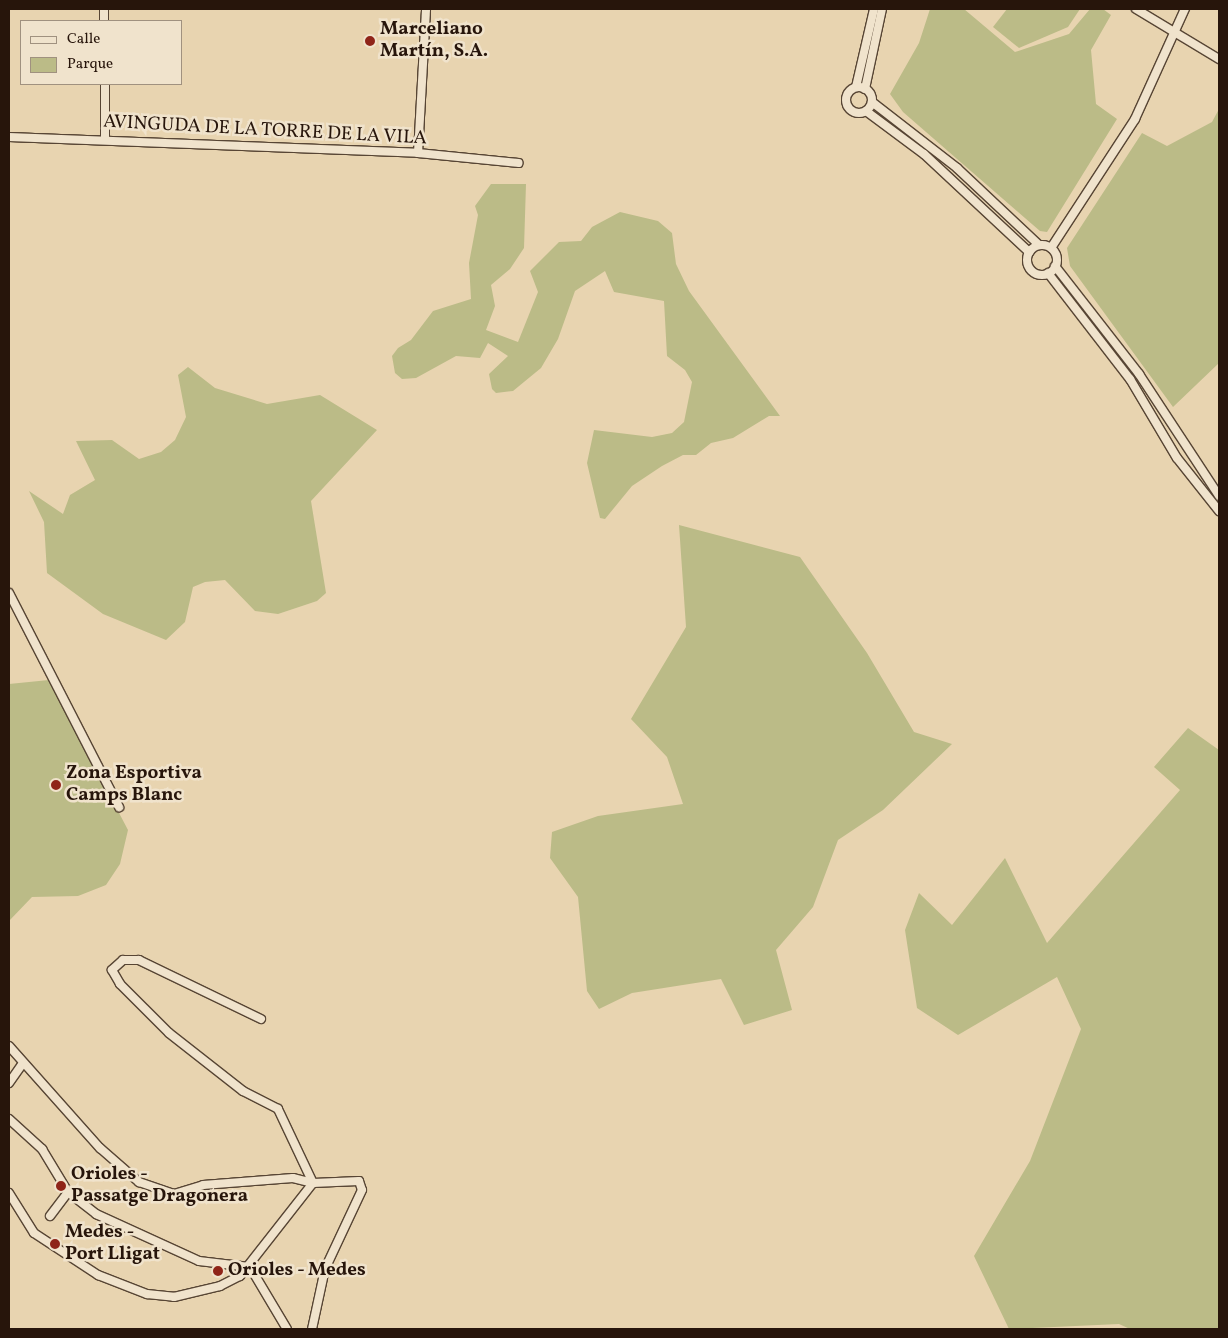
<!DOCTYPE html>
<meta charset="utf-8">
<style>
body{margin:0}
#map{position:relative;width:1228px;height:1338px;overflow:hidden;background:#e8d4b0;font-family:Vollkorn,serif}
div>[style]{position:absolute}
.green>*{inset:0;background:#bbbb87}
.roads{filter:drop-shadow(1px 0 #574534) drop-shadow(-1px 0 #574534) drop-shadow(0 1px #574534) drop-shadow(0 -1px #574534)}
.minor>*{height:8px;margin:-4px;padding:0 4px;transform-origin:4px;border-radius:4px;background:#f0e3cc}
.minor>.ring{margin:-4px;padding:0;box-sizing:content-box;background:none;border:8px solid #f0e3cc;border-radius:50%}
.dots>*{width:14px;height:14px;translate:-50% -50%;box-sizing:border-box;border:2px solid #f0e3cc;border-radius:50%}
span{translate:-50% -50%;white-space:nowrap;text-align:center;line-height:1.15;-webkit-text-stroke:5px #f0e3cc;paint-order:stroke}
.poi-label{font-size:19px;color:#27150b;font-weight:700}
.left{translate:0 -50%;text-align:left}
.street-label{font-size:19px;color:#27150b}
.frame{position:absolute;inset:0;border:10px solid #27150b;pointer-events:none}
.legend{position:absolute;left:20px;top:20px;width:162px;height:65px;box-sizing:border-box;background:#f0e3cc;border:1px solid #a0917f;margin:0;padding:6px 9px;list-style:none;font-size:15px;color:#27150b}
.legend li{display:flex;align-items:center;gap:10px;height:25px}
.legend b{width:25px;border:1px solid #a0917f}
</style>
<div id="map">
<div class="green">
<div style="clip-path:polygon(930px 9px,964px 9px,1015px 52px,1069px 34px,1090px 9px,1103px 9px,1111px 15px,1091px 50px,1096px 104px,1117px 119px,1047px 232px,1040px 231px,903px 112px,890px 94px,919px 43px)"></div>
<div style="clip-path:polygon(1007px 9px,1080px 9px,1068px 27px,1019px 48px,993px 27px)"></div>
<div style="clip-path:polygon(1219px 109px,1219px 363px,1173px 407px,1070px 266px,1067px 248px,1142px 133px,1167px 146px,1212px 122px)"></div>
<div style="clip-path:polygon(491px 184px,526px 184px,524px 248px,510px 269px,491px 285px,495px 306px,486px 330px,518px 342px,538px 292px,530px 271px,559px 242px,581px 241px,592px 227px,620px 212px,658px 221px,672px 233px,676px 264px,689px 291px,780px 416px,769px 416px,733px 438px,711px 443px,696px 455px,683px 455px,662px 466px,632px 486px,605px 519px,600px 518px,587px 463px,594px 430px,652px 437px,672px 433px,684px 422px,692px 382px,685px 370px,667px 356px,664px 301px,614px 292px,605px 271px,575px 291px,558px 339px,541px 368px,513px 391px,496px 393px,492px 389px,489px 374px,508px 356px,488px 343px,480px 358px,456px 356px,416px 378px,402px 379px,395px 373px,392px 356px,398px 348px,411px 340px,433px 311px,471px 299px,469px 263px,478px 215px,475px 206px)"></div>
<div style="clip-path:polygon(188px 367px,215px 388px,267px 404px,320px 395px,377px 430px,311px 501px,326px 593px,317px 601px,278px 614px,255px 611px,225px 580px,205px 582px,193px 587px,185px 622px,166px 640px,103px 614px,47px 573px,44px 522px,29px 491px,63px 514px,70px 495px,95px 480px,76px 441px,112px 440px,139px 459px,161px 452px,175px 440px,186px 417px,178px 375px)"></div>
<div style="clip-path:polygon(679px 525px,800px 557px,867px 653px,914px 732px,952px 744px,883px 810px,838px 840px,813px 907px,776px 950px,792px 1010px,744px 1025px,721px 979px,632px 993px,599px 1009px,587px 991px,578px 897px,550px 858px,552px 832px,598px 816px,683px 804px,667px 757px,631px 719px,686px 627px)"></div>
<div style="clip-path:polygon(49px 680px,128px 830px,120px 864px,106px 885px,78px 896px,32px 897px,9px 921px,9px 684px)"></div>
<div style="clip-path:polygon(1188px 728px,1219px 750px,1219px 1329px,1130px 1329px,1119px 1324px,1009px 1329px,974px 1256px,1030px 1161px,1081px 1029px,1057px 977px,958px 1035px,917px 1008px,905px 930px,919px 893px,952px 925px,1005px 858px,1047px 943px,1180px 790px,1154px 767px)"></div>
</div>
<div class="roads">
<div class="minor">
<div style="left:104px;top:9px;width:12px;rotate:90deg"></div>
<div style="left:1136px;top:9px;width:97px;rotate:31.1deg"></div>
<div style="left:105px;top:84px;width:56px;rotate:90deg"></div>
<div style="left:856px;top:87px;width:80px;rotate:-77deg"></div>
<div class="ring" style="left:846px;top:87px;width:18px;height:18px"></div>
<div style="left:865px;top:89px;width:82px;rotate:-78deg"></div>
<div style="left:872px;top:102px;width:108px;rotate:37.8deg"></div>
<div style="left:957px;top:168px;width:112px;rotate:43.2deg"></div>
<div style="left:866px;top:111px;width:72px;rotate:36.6deg"></div>
<div style="left:924px;top:154px;width:144px;rotate:43deg"></div>
<div style="left:9px;top:137px;width:409px;rotate:2.2deg"></div>
<div style="left:418px;top:153px;width:101px;rotate:5.7deg"></div>
<div style="left:418px;top:153px;width:144px;rotate:-86.8deg"></div>
<div class="ring" style="left:1027px;top:245px;width:22px;height:22px"></div>
<div style="left:1051px;top:248px;width:154px;rotate:-56.9deg"></div>
<div style="left:1135px;top:119px;width:121px;rotate:-65.6deg"></div>
<div style="left:1055px;top:266px;width:137px;rotate:52.1deg"></div>
<div style="left:1139px;top:374px;width:146px;rotate:56.7deg"></div>
<div style="left:1048px;top:273px;width:134px;rotate:52.3deg"></div>
<div style="left:1130px;top:379px;width:92px;rotate:59.3deg"></div>
<div style="left:1177px;top:458px;width:68px;rotate:51.6deg"></div>
<div style="left:9px;top:593px;width:241px;rotate:62.8deg"></div>
<div style="left:261px;top:1019px;width:136px;rotate:-154.2deg"></div>
<div style="left:139px;top:960px;width:16px;rotate:180deg"></div>
<div style="left:123px;top:960px;width:15px;rotate:138deg"></div>
<div style="left:112px;top:970px;width:16px;rotate:60deg"></div>
<div style="left:120px;top:984px;width:69px;rotate:45deg"></div>
<div style="left:169px;top:1033px;width:94px;rotate:38.1deg"></div>
<div style="left:243px;top:1091px;width:39px;rotate:27deg"></div>
<div style="left:278px;top:1109px;width:82px;rotate:64.7deg"></div>
<div style="left:9px;top:1046px;width:137px;rotate:48.3deg"></div>
<div style="left:100px;top:1148px;width:52px;rotate:41.1deg"></div>
<div style="left:139px;top:1182px;width:37px;rotate:19deg"></div>
<div style="left:174px;top:1194px;width:30px;rotate:-17deg"></div>
<div style="left:203px;top:1185px;width:90px;rotate:-4.4deg"></div>
<div style="left:293px;top:1178px;width:21px;rotate:14deg"></div>
<div style="left:313px;top:1183px;width:46px;rotate:-2.5deg"></div>
<div style="left:359px;top:1181px;width:9px;rotate:72deg"></div>
<div style="left:362px;top:1190px;width:87px;rotate:115.1deg"></div>
<div style="left:325px;top:1269px;width:61px;rotate:102.2deg"></div>
<div style="left:9px;top:1083px;width:24px;rotate:-55deg"></div>
<div style="left:9px;top:1119px;width:45px;rotate:42.3deg"></div>
<div style="left:42px;top:1149px;width:50px;rotate:58.8deg"></div>
<div style="left:68px;top:1192px;width:36px;rotate:38deg"></div>
<div style="left:96px;top:1214px;width:113px;rotate:24.5deg"></div>
<div style="left:199px;top:1261px;width:51px;rotate:6.7deg"></div>
<div style="left:9px;top:1193px;width:47px;rotate:58deg"></div>
<div style="left:34px;top:1233px;width:77px;rotate:33.3deg"></div>
<div style="left:98px;top:1275px;width:53px;rotate:21.2deg"></div>
<div style="left:147px;top:1294px;width:27px;rotate:6deg"></div>
<div style="left:174px;top:1297px;width:47px;rotate:-13.4deg"></div>
<div style="left:220px;top:1286px;width:22px;rotate:-27deg"></div>
<div style="left:240px;top:1276px;width:118px;rotate:-51.9deg"></div>
<div style="left:50px;top:1216px;width:30px;rotate:-53deg"></div>
<div style="left:250px;top:1267px;width:72px;rotate:59.2deg"></div>
</div>
</div>
<div class="dots">
<div style="left:370px;top:41px;background:#8f2418"></div>
<div style="left:56px;top:785px;background:#8f2418"></div>
<div style="left:61px;top:1186px;background:#8f2418"></div>
<div style="left:55px;top:1244px;background:#8f2418"></div>
<div style="left:218px;top:1271px;background:#8f2418"></div>
</div>
<div class="poi-label">
<span class="left" style="left:380px;top:41px">Marceliano<br>Martín, S.A.</span>
<span class="left" style="left:66px;top:785px">Zona Esportiva<br>Camps Blanc</span>
<span class="left" style="left:71px;top:1186px">Orioles -<br>Passatge Dragonera</span>
<span class="left" style="left:65px;top:1244px">Medes -<br>Port Lligat</span>
<span class="left" style="left:228px;top:1271px">Orioles - Medes</span>
</div>
<div class="street-label">
<span style="left:265px;top:131px;rotate:3deg">AVINGUDA DE LA TORRE DE LA VILA</span>
</div>
<div class="frame"></div>
<ul class="legend">
<li><b style="height:6px;background:#f0e3cc"></b>Calle</li>
<li><b style="height:14px;background:#bbbb87"></b>Parque</li>
</ul>
</div>
